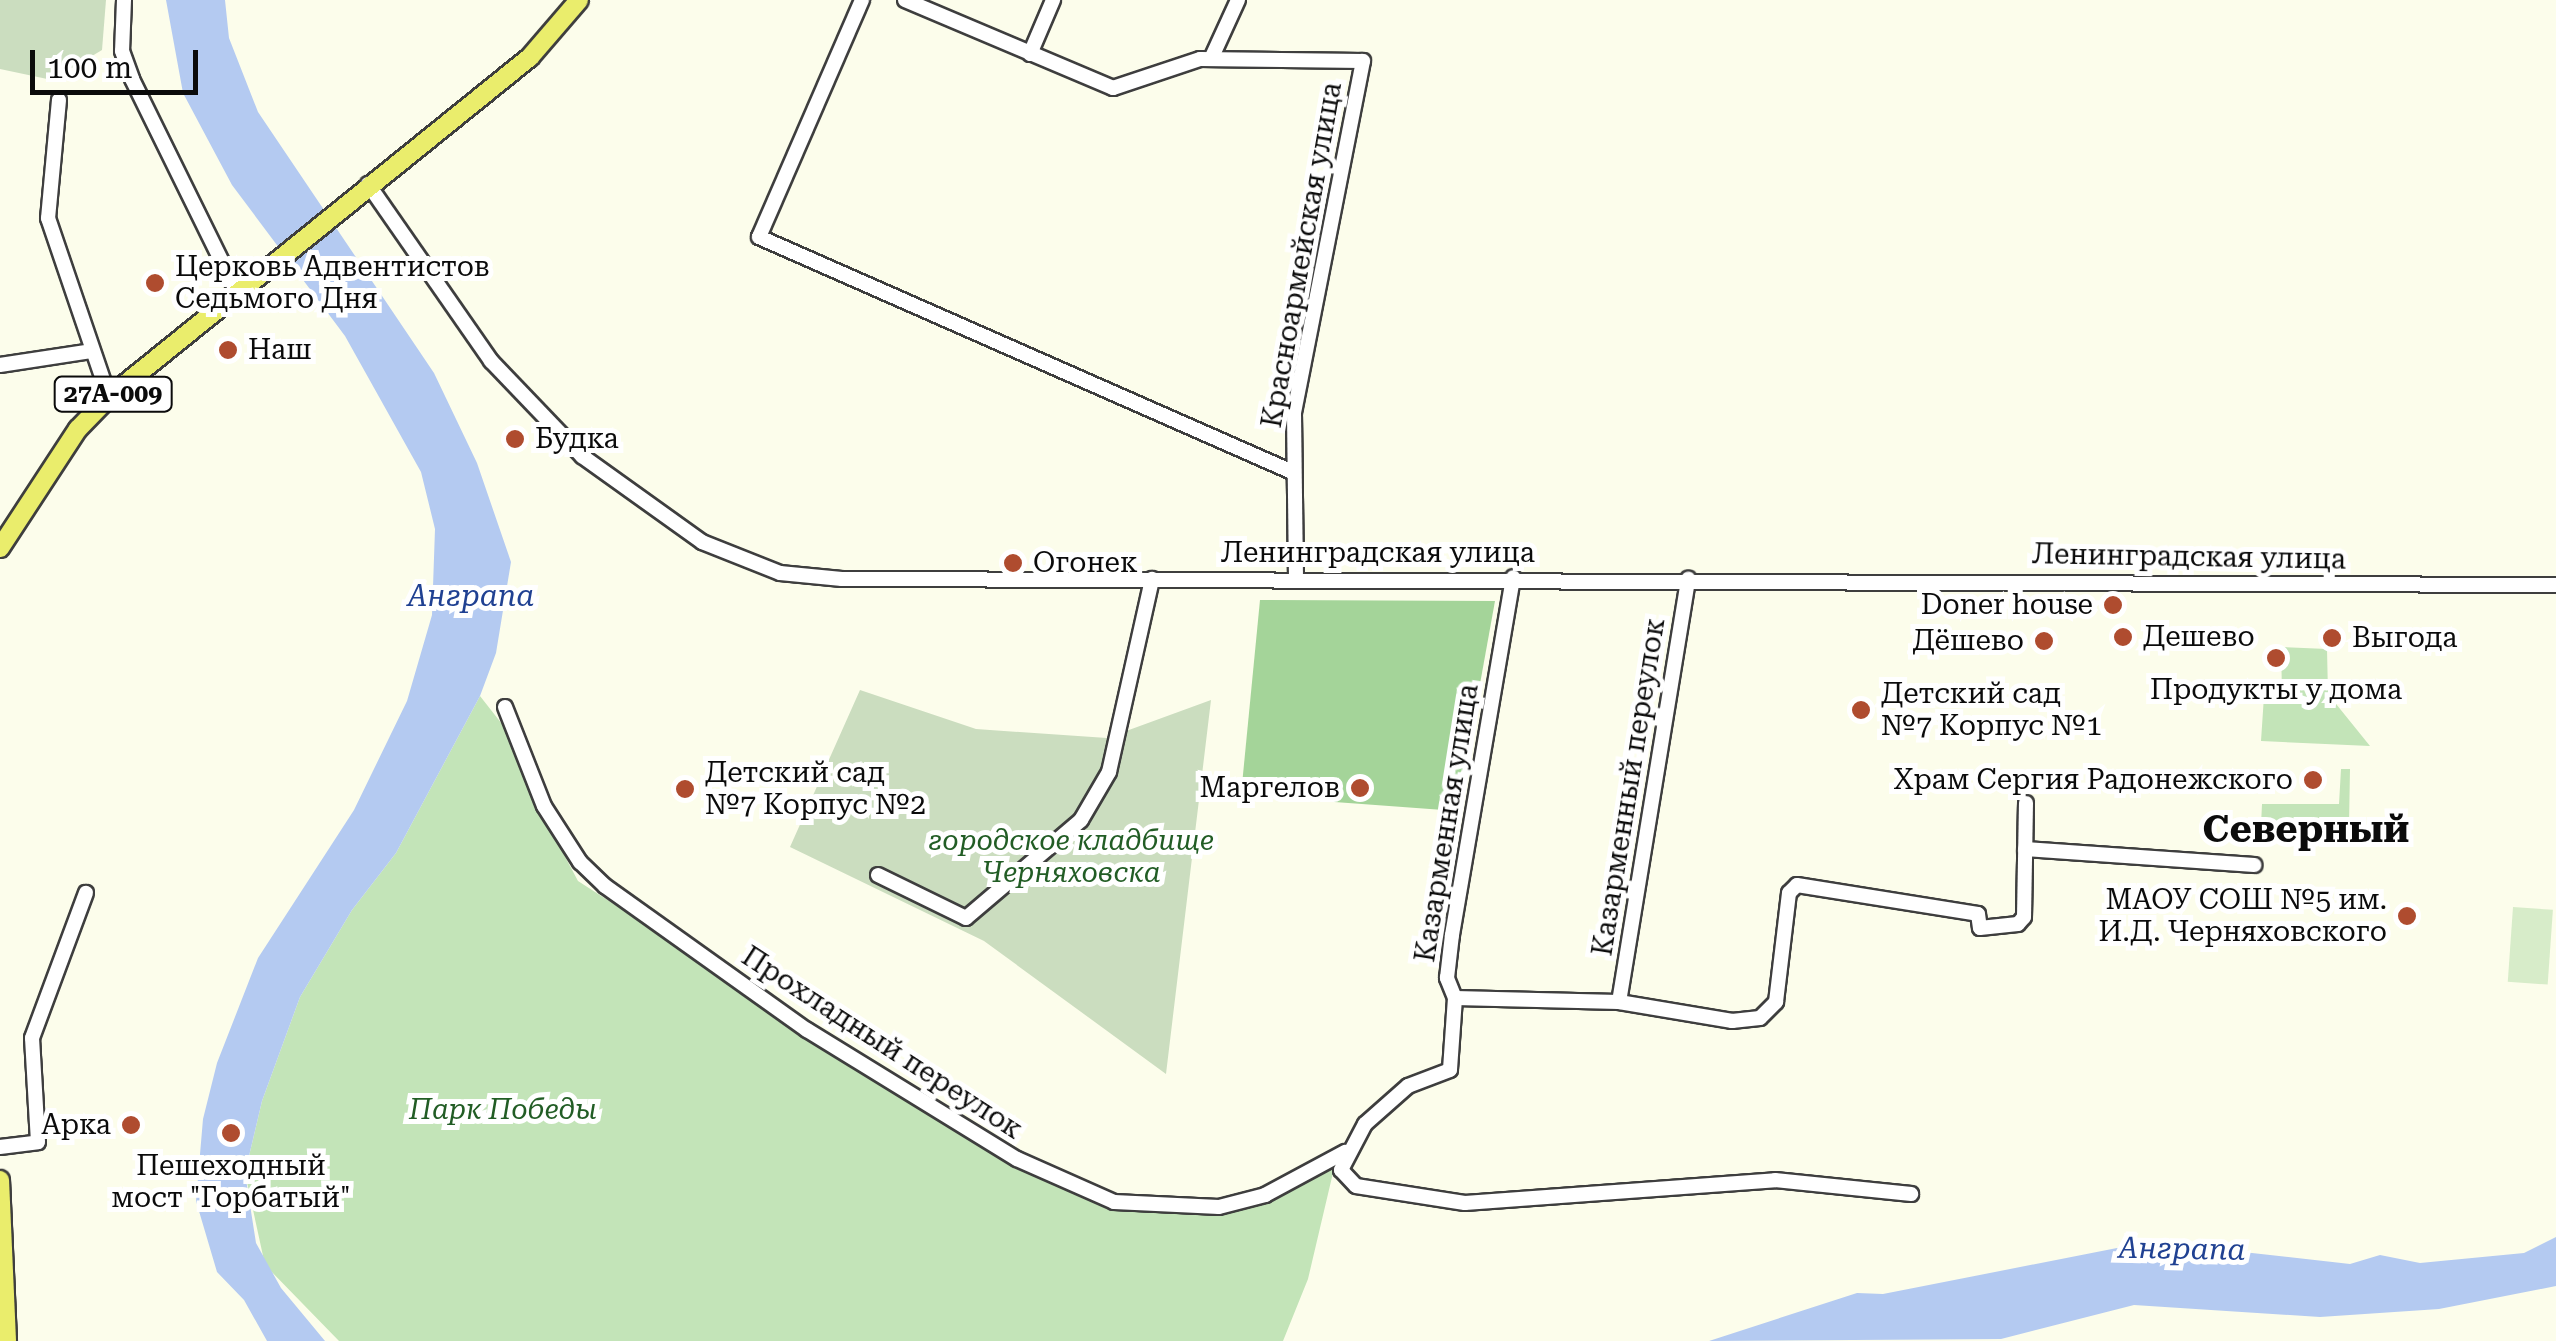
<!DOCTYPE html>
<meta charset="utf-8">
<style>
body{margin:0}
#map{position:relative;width:2556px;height:1341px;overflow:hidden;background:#fcfdeb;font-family:"Roboto Serif",serif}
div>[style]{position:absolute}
.green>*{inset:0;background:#c3e4b8}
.forest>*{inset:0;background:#a4d499}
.cemetery>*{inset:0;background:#cbddbf}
.pitch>*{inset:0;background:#d7ecc9;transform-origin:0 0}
.water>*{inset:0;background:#b4caf1}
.roads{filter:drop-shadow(2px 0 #3e3e3e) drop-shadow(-2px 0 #3e3e3e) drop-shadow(0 2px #3e3e3e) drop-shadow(0 -2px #3e3e3e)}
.minor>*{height:14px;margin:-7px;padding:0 7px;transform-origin:7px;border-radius:7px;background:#fff}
.major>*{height:18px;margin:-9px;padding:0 9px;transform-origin:9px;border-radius:9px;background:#eaed6c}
.dots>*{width:28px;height:28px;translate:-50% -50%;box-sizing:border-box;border:5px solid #fff;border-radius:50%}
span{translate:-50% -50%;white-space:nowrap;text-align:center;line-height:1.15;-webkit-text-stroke:10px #fff;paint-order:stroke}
.shield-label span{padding:2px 8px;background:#fff;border:2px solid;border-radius:8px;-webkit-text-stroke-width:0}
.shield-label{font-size:25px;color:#0b0b0b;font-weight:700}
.street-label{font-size:28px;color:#0b0b0b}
.poi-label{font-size:28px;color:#0b0b0b}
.left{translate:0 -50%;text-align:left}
.right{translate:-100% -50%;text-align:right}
.park-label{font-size:28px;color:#225d25;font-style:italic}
.water-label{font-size:30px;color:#204192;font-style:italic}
.district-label{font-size:38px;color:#0b0b0b;font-weight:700}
.scale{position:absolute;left:30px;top:50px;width:168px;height:45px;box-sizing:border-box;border:5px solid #0b0b0b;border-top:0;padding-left:12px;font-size:30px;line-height:35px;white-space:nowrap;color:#0b0b0b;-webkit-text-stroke:8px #fff;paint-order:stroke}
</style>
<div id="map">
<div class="green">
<div style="clip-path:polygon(2281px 647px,2327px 649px,2328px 694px,2370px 746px,2261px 741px,2264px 696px,2282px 693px)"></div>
<div style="clip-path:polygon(480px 696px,509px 733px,530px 791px,578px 881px,1026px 1170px,1117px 1211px,1210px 1214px,1270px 1196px,1336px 1160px,1308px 1279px,1283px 1341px,339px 1341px,265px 1265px,245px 1173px,262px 1101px,300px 997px,352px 910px,396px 853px)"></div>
<div style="clip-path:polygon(2341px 769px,2350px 769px,2349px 825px,2261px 825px,2262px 804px,2339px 804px)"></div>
</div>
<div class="forest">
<div style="clip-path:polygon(1260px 600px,1495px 601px,1457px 811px,1241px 795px)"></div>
</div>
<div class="cemetery">
<div style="clip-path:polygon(0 0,106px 0,102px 50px,52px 80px,0 69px)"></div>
<div style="clip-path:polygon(860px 690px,976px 729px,1107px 738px,1211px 700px,1166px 1074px,984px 941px,790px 847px)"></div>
</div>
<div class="pitch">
<div style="left:2513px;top:907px;width:40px;height:75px;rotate:4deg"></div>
</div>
<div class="water">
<div style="clip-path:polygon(166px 0,225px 0,229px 38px,258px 112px,434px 373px,477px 463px,511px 562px,496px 653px,480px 696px,396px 853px,352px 910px,300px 997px,262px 1101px,245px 1173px,256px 1243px,281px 1288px,325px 1341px,267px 1341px,244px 1300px,217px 1272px,196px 1201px,203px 1119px,217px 1063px,258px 958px,354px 810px,407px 701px,432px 615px,435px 529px,421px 472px,345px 336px,232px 185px,183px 93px)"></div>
<div style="clip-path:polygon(2556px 1237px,2556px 1286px,2439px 1309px,2320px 1317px,2134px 1305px,2001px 1339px,1709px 1341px,1857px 1293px,1883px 1294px,2117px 1248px,2189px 1246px,2350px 1264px,2380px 1255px,2420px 1263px,2524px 1253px)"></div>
</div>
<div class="roads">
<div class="minor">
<div style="left:124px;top:0;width:51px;rotate:92.2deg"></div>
<div style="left:122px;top:51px;width:30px;rotate:70deg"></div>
<div style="left:132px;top:79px;width:237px;rotate:63.8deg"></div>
<div style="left:862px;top:0;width:258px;rotate:113.5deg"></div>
<div style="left:759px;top:237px;width:580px;rotate:23.78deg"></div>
<div style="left:905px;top:0;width:226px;rotate:22.9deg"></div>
<div style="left:1113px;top:88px;width:92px;rotate:-18.4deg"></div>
<div style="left:1200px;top:59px;width:163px;rotate:0.7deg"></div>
<div style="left:1363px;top:61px;width:360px;rotate:101.1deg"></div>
<div style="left:1294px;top:414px;width:165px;rotate:89.3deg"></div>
<div style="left:1030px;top:54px;width:59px;rotate:-66.9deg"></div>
<div style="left:1211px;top:59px;width:65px;rotate:-65.4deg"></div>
<div style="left:59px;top:100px;width:119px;rotate:95.3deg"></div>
<div style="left:48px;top:218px;width:189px;rotate:71.2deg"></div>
<div style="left:368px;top:184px;width:216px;rotate:55.2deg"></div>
<div style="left:491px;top:361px;width:132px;rotate:46.2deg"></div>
<div style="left:582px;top:456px;width:148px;rotate:35.6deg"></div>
<div style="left:702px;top:542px;width:84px;rotate:21.7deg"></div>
<div style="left:780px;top:573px;width:62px;rotate:5.5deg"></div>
<div style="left:842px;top:579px;width:1714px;rotate:0.2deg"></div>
<div style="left:0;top:365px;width:92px;rotate:-8.7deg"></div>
<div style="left:505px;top:707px;width:106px;rotate:68.5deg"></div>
<div style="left:544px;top:806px;width:67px;rotate:57.3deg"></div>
<div style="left:580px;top:862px;width:35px;rotate:44deg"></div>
<div style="left:605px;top:886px;width:248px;rotate:35.5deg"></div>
<div style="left:807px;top:1030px;width:246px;rotate:31.6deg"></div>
<div style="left:1017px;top:1159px;width:106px;rotate:23.9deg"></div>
<div style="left:1114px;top:1202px;width:105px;rotate:2.7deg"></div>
<div style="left:1219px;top:1207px;width:48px;rotate:-14.6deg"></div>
<div style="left:1265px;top:1195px;width:91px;rotate:-28.3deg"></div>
<div style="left:2025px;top:849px;width:230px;rotate:4deg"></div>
<div style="left:878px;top:875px;width:98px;rotate:26deg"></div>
<div style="left:966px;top:918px;width:151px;rotate:-40.4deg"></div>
<div style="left:1081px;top:820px;width:56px;rotate:-59.7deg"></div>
<div style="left:1109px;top:772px;width:198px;rotate:-77.4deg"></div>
<div style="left:1455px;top:998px;width:164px;rotate:1.4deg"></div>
<div style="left:1619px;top:1002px;width:115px;rotate:9.5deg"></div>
<div style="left:1732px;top:1021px;width:28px;rotate:-6deg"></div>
<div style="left:1760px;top:1018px;width:23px;rotate:-45deg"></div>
<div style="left:1776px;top:1002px;width:110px;rotate:-83.2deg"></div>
<div style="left:1789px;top:893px;width:11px;rotate:-45deg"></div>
<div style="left:1797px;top:885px;width:183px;rotate:9.1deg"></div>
<div style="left:1978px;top:914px;width:14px;rotate:82deg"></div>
<div style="left:1980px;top:928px;width:38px;rotate:-6deg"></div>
<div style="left:2018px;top:924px;width:9px;rotate:-49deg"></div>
<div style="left:2024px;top:917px;width:114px;rotate:-89deg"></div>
<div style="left:1455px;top:998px;width:72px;rotate:94deg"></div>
<div style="left:1450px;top:1070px;width:45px;rotate:159.1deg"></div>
<div style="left:1408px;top:1086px;width:57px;rotate:138.5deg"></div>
<div style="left:1365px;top:1124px;width:52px;rotate:117.6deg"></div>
<div style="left:1341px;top:1170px;width:22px;rotate:47deg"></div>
<div style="left:1356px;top:1186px;width:110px;rotate:8.9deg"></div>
<div style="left:1465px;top:1203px;width:311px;rotate:-4.2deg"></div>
<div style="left:1775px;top:1180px;width:137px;rotate:5.9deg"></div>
<div style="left:1455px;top:998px;width:22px;rotate:-112deg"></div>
<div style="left:1447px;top:978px;width:43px;rotate:-83.4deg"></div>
<div style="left:1452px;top:935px;width:363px;rotate:-80.3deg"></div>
<div style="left:1619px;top:1002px;width:429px;rotate:-80.7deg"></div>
<div style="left:0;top:1147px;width:38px;rotate:-7deg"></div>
<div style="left:38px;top:1142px;width:104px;rotate:-93.3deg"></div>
<div style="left:32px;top:1038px;width:155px;rotate:-69.6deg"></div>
</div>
<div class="major">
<div style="left:0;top:548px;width:142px;rotate:-56.8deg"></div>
<div style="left:78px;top:429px;width:45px;rotate:-45.9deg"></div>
<div style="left:109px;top:397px;width:541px;rotate:-38.92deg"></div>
<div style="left:530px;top:57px;width:75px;rotate:-49.3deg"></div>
<div style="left:0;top:1180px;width:161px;rotate:87.5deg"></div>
</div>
</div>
<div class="dots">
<div style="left:155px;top:283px;background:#af4c2f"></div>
<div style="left:228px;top:350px;background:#af4c2f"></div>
<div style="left:515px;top:439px;background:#af4c2f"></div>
<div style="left:1013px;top:563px;background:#af4c2f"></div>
<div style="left:2113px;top:605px;background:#af4c2f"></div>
<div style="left:2123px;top:637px;background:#af4c2f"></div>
<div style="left:2332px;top:638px;background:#af4c2f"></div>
<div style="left:2044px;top:641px;background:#af4c2f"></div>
<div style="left:2276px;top:658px;background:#af4c2f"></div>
<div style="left:1861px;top:710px;background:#af4c2f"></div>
<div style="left:2313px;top:780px;background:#af4c2f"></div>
<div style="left:1360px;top:788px;background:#af4c2f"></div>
<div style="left:685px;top:789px;background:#af4c2f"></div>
<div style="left:2407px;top:916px;background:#af4c2f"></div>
<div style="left:131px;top:1125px;background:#af4c2f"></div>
<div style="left:231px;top:1133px;background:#af4c2f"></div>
</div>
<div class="shield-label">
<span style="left:113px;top:394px">27А-009</span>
</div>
<div class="street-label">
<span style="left:1302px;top:255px;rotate:-80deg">Красноармейская улица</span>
<span style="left:1378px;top:553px">Ленинградская улица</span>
<span style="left:2189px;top:557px;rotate:1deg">Ленинградская улица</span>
<span style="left:1629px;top:787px;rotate:-81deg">Казарменный переулок</span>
<span style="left:1447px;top:823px;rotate:-81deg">Казарменная улица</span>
<span style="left:882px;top:1043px;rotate:33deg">Прохладный переулок</span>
</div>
<div class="poi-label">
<span class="left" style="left:175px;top:283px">Церковь Адвентистов<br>Седьмого Дня</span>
<span class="left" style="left:248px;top:350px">Наш</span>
<span class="left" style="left:535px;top:439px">Будка</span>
<span class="left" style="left:1033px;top:563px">Огонек</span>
<span class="right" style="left:2093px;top:605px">Doner house</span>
<span class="left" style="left:2143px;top:637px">Дешево</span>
<span class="left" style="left:2352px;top:638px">Выгода</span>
<span class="right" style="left:2024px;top:641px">Дёшево</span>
<span style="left:2276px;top:690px">Продукты у дома</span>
<span class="left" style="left:1881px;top:710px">Детский сад<br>№7 Корпус №1</span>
<span class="left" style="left:705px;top:789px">Детский сад<br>№7 Корпус №2</span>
<span class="right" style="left:2293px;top:780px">Храм Сергия Радонежского</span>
<span class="right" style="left:1340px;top:788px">Маргелов</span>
<span class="right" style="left:2387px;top:916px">МАОУ СОШ №5 им.<br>И.Д. Черняховского</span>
<span class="right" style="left:111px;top:1125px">Арка</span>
<span style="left:231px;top:1182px">Пешеходный<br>мост "Горбатый"</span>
</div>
<div class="park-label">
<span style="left:1071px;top:857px">городское кладбище<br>Черняховска</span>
<span style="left:503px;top:1110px">Парк Победы</span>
</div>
<div class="water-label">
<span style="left:471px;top:596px">Анграпа</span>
<span style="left:2182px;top:1249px;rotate:1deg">Анграпа</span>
</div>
<div class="district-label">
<span style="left:2306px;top:830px">Северный</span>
</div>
<div class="scale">100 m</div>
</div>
